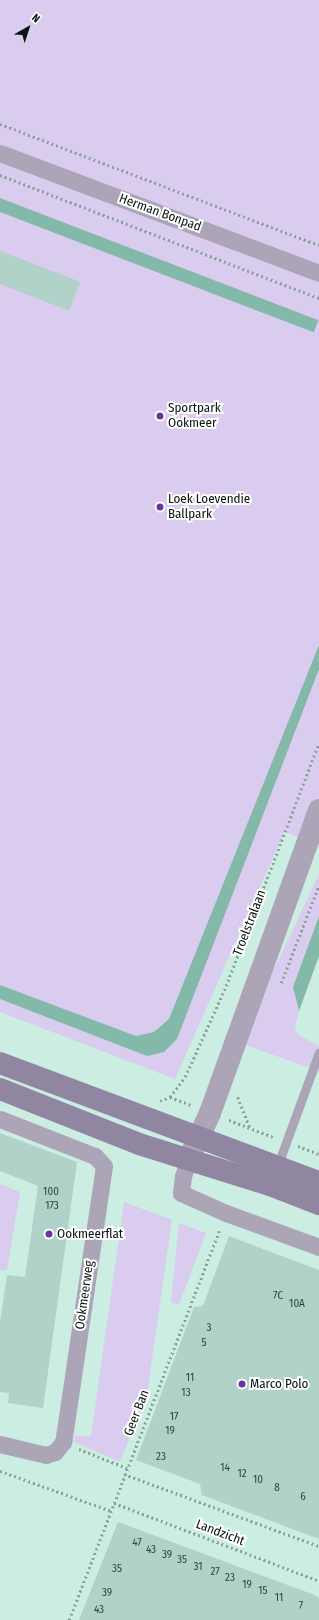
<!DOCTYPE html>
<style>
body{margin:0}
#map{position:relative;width:319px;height:1620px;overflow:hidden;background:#cbede2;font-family:"Fira Sans Condensed",sans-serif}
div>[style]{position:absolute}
.green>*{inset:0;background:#daccee}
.water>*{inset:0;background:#83b9a9;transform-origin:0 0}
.building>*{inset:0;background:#b1d2c8;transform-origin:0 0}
.path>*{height:2.5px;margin-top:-1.25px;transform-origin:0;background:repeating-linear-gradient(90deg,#88a29a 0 2px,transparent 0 5px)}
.service>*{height:9px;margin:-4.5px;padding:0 4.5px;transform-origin:4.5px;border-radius:4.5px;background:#aca5b7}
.minor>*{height:17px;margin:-8.5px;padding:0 8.5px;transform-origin:8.5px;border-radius:8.5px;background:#aca5b7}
.tertiary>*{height:22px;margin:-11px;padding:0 11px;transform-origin:11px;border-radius:11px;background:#aca5b7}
.secondary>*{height:22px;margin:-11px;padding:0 11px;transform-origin:11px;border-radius:11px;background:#9186a1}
.dots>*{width:11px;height:11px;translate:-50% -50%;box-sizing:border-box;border:2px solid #fff;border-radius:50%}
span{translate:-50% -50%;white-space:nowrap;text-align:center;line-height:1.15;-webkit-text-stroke:4px #fff;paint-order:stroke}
.number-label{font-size:11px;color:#334440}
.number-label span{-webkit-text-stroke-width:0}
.street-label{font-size:13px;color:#091512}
.poi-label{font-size:13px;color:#091512}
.left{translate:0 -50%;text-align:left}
.north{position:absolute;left:8px;top:8px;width:40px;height:40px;-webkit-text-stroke:3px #fff;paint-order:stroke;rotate:39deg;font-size:11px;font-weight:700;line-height:16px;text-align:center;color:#091512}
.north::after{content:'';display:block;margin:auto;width:14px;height:18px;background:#091512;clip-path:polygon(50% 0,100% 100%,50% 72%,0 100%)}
</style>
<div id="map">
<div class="green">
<div style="clip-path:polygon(0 0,319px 0,319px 844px,284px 832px,175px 1079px,0 1012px)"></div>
<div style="clip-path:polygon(319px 874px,319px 916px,293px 987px,299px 1011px,295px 1026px,297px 1034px,319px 1046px,319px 1071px,245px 1045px,267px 984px)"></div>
<div style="clip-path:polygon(0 1184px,20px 1192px,7px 1270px,0 1270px)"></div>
<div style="clip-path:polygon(124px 1202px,172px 1220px,147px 1394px,120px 1462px,74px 1442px,75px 1436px,91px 1436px)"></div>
<div style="clip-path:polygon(179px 1223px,206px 1233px,179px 1305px,171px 1302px)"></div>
</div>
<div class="water">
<div style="left:0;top:198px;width:341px;height:13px;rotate:21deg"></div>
<div style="clip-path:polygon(319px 645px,319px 669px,177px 1039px,164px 1052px,147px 1056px,0 999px,0 985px,136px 1036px,154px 1032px,169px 1019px)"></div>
<div style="clip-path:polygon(319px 916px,319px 956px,299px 1011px,293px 987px)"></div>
</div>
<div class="building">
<div style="left:0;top:251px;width:86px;height:31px;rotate:21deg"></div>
<div style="clip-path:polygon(0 1133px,77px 1162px,43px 1408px,8px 1403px,9px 1393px,0 1392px,0 1322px,7px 1275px,25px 1277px,38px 1186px,0 1171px)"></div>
<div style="clip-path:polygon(229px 1236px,319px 1270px,319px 1539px,202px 1495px,200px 1484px,136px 1460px,194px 1307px,203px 1306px)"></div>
<div style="clip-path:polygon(118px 1522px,312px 1594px,319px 1598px,319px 1620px,79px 1620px)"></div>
</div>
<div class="path">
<div style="left:0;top:124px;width:341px;rotate:20.8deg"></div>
<div style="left:0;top:175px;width:342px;rotate:21.1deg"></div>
<div style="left:281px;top:983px;width:105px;rotate:-68.8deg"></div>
<div style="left:170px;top:1097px;width:25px;rotate:-53deg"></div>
<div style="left:185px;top:1077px;width:100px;rotate:-65.7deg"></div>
<div style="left:226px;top:986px;width:260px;rotate:-69.1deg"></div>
<div style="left:238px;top:1097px;width:33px;rotate:69deg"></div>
<div style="left:160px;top:1101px;width:11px;rotate:-22deg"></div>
<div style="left:170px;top:1097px;width:22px;rotate:21deg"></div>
<div style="left:229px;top:1120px;width:47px;rotate:21.1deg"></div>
<div style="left:298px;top:1146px;width:22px;rotate:21deg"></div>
<div style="left:79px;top:1449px;width:52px;rotate:21.6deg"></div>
<div style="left:0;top:1471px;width:118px;rotate:19.8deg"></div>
<div style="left:124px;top:1474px;width:208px;rotate:20.3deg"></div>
<div style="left:114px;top:1503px;width:219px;rotate:20.8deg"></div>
<div style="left:69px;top:1620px;width:419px;rotate:-68.9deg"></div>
</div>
<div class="service">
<div style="left:277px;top:1167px;width:122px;rotate:-69.9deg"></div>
</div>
<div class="minor">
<div style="left:0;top:153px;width:341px;rotate:20.6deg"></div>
<div style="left:0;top:1119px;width:102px;rotate:21.3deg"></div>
<div style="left:95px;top:1156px;width:13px;rotate:48deg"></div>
<div style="left:104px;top:1166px;width:279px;rotate:98.4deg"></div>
<div style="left:63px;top:1442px;width:13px;rotate:129deg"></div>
<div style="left:55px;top:1452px;width:9px;rotate:162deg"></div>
<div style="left:46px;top:1455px;width:47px;rotate:-166.6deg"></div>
<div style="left:188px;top:1161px;width:16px;rotate:108deg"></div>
<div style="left:183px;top:1176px;width:17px;rotate:97deg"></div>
<div style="left:181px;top:1193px;width:49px;rotate:24deg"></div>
<div style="left:226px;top:1213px;width:99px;rotate:20.1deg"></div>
</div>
<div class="tertiary">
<div style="left:188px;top:1161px;width:53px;rotate:-65.4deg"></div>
<div style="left:210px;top:1113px;width:322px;rotate:-70.2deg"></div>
</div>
<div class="secondary">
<div style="left:0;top:1063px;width:340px;rotate:20.5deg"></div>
<div style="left:0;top:1089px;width:149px;rotate:21.6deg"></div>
<div style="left:139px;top:1144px;width:137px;rotate:17.4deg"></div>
<div style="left:270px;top:1185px;width:53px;rotate:21.2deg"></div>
</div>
<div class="dots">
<div style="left:160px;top:416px;background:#6f31a6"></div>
<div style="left:160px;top:507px;background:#6f31a6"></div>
<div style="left:49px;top:1234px;background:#6f31a6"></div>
<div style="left:242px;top:1384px;background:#6f31a6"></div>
</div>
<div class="number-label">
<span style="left:51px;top:1192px">100</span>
<span style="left:52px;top:1206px">173</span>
<span style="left:278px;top:1296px">7C</span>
<span style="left:297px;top:1304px">10A</span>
<span style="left:209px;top:1328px">3</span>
<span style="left:204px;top:1343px">5</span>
<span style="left:190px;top:1378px">11</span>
<span style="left:186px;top:1393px">13</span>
<span style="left:174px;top:1417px">17</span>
<span style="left:170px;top:1431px">19</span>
<span style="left:161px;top:1457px">23</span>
<span style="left:225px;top:1468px">14</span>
<span style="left:242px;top:1474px">12</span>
<span style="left:258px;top:1480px">10</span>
<span style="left:277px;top:1488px">8</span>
<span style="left:303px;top:1497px">6</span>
<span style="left:137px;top:1543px">47</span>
<span style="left:151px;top:1550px">43</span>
<span style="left:167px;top:1555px">39</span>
<span style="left:182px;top:1560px">35</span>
<span style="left:198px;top:1567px">31</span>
<span style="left:117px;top:1569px">35</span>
<span style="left:215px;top:1572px">27</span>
<span style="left:230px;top:1578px">23</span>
<span style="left:247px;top:1585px">19</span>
<span style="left:263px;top:1591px">15</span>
<span style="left:107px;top:1593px">39</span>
<span style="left:279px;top:1598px">11</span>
<span style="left:301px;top:1606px">7</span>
<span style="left:99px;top:1610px">43</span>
</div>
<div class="street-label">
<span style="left:160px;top:213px;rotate:20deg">Herman Bonpad</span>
<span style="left:250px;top:923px;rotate:-69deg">Troelstralaan</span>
<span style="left:85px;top:1295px;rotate:-82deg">Ookmeerweg</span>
<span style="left:137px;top:1413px;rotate:-69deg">Geer Ban</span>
<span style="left:220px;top:1533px;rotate:21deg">Landzicht</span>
</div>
<div class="poi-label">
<span class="left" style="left:168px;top:416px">Sportpark<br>Ookmeer</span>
<span class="left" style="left:168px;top:507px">Loek Loevendie<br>Ballpark</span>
<span class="left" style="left:57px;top:1234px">Ookmeerflat</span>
<span class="left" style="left:250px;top:1384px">Marco Polo</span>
</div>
<div class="north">N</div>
</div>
